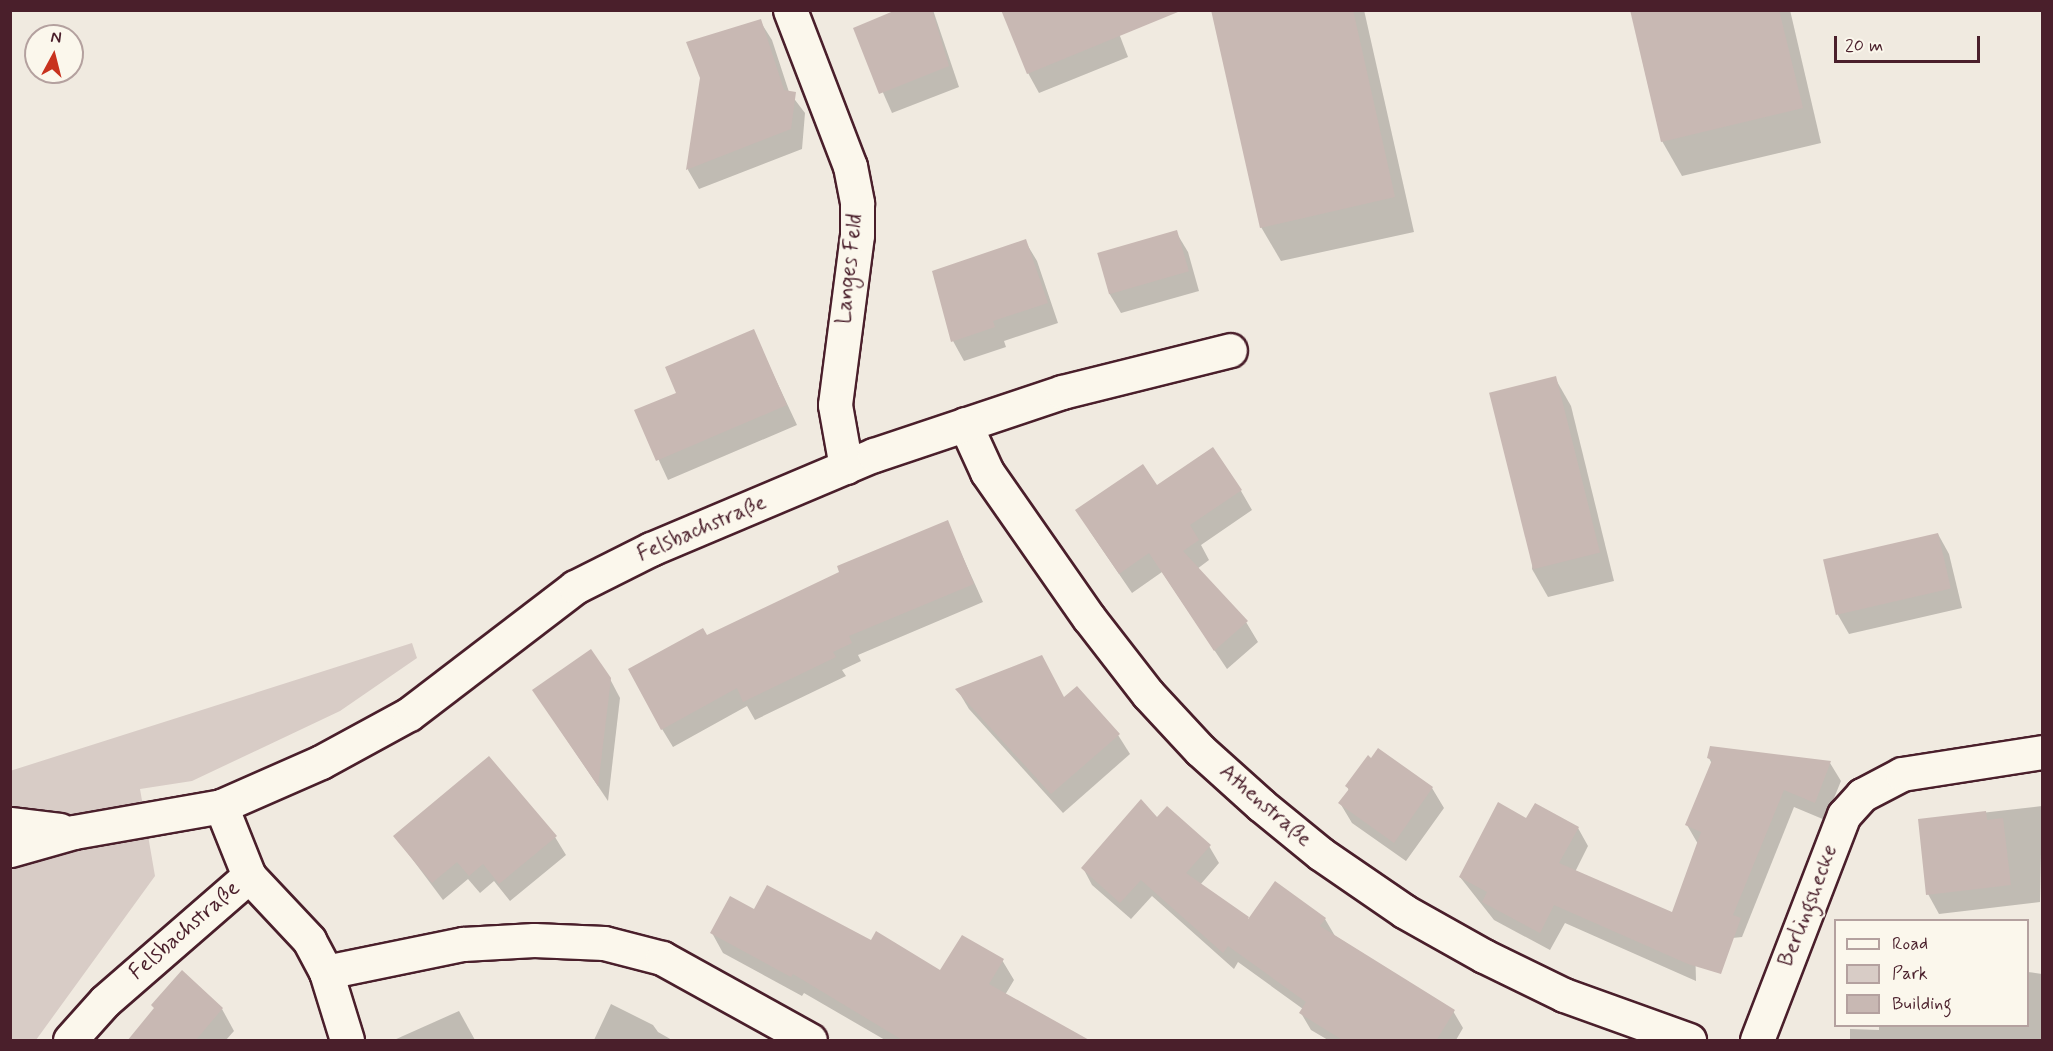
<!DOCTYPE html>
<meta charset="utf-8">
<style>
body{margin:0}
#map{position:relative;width:2053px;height:1051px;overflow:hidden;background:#f0eae0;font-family:Mynerve,sans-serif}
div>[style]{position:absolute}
.green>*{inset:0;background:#d8ccc6}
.shadow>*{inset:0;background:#0003}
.building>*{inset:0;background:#c8b8b3;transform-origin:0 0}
.roads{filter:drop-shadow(2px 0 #4a1f2b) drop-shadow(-2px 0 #4a1f2b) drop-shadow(0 2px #4a1f2b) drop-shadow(0 -2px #4a1f2b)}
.street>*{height:33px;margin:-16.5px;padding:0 16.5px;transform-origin:16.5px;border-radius:16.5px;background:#fbf7ec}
span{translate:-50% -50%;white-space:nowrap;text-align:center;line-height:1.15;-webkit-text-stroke:4.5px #fbf7ec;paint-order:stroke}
.street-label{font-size:22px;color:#4a1f2b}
.frame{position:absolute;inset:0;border:12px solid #4a1f2b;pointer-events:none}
.legend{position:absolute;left:1834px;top:919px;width:195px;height:108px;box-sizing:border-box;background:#fbf7ec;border:2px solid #b4a19f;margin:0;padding:8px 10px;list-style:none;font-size:18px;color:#4a1f2b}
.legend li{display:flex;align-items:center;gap:12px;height:30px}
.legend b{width:30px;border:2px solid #b4a19f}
.north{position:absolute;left:24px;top:24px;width:60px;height:60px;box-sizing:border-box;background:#fbf7ec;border:2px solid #b4a19f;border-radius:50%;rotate:7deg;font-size:16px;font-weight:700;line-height:24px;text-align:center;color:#4a1f2b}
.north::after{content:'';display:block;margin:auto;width:21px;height:27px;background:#c8321e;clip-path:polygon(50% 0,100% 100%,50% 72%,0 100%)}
.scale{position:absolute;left:1834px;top:36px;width:146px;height:27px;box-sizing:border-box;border:3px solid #4a1f2b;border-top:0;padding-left:8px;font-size:18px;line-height:21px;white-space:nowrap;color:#4a1f2b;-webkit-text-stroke:4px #fbf7ec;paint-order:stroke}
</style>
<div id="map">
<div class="green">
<div style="clip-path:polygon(412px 643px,417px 658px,340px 711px,192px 781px,140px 789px,155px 876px,36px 1040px,11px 1040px,10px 771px)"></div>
</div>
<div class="shadow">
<div style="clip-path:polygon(900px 10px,933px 10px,959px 87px,892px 113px,855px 29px)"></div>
<div style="clip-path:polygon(1110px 10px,1128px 57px,1039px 93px,1028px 73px)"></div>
<div style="clip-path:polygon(1213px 10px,1364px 10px,1414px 232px,1281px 261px,1261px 227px)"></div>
<div style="clip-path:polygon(1631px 10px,1790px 10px,1821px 143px,1682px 176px,1662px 141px)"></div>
<div style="clip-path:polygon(760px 21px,772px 40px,789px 92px,805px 113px,802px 149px,699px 189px,688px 170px,702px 78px)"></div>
<div style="clip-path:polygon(1176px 232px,1188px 252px,1199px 291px,1121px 313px,1109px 293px)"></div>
<div style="clip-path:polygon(1025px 241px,1037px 261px,1058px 323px,1004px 341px,1006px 347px,964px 361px,953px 341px)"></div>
<div style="clip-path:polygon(753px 331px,797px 425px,668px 480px,636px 411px,678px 393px)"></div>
<div style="clip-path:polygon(1555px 378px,1571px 406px,1614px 581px,1548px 597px,1532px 569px)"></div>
<div style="clip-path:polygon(1157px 487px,1241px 491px,1252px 510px,1201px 545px,1209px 560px,1197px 569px,1246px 622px,1258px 642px,1227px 669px,1162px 572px,1132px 593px,1089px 530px)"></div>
<div style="clip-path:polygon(947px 522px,983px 602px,858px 655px,861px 661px,842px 670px,846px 676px,755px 720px,747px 706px,673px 747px,662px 729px,707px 637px)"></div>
<div style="clip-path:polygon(1938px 534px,1949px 554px,1962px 608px,1849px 634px,1838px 615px,1825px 561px)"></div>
<div style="clip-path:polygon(610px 679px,620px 698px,608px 801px,534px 691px)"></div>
<div style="clip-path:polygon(957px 689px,1065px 699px,1118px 735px,1130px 754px,1063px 813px,969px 709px)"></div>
<div style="clip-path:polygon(1711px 748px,1830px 763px,1841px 781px,1825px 820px,1794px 807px,1742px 937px,1695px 942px,1696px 981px,1565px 923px,1550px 950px,1494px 920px,1460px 877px,1527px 820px,1578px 828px,1588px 846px,1575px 872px,1673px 914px,1698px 844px,1687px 825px,1712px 764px,1709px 758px)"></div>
<div style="clip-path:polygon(1347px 786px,1432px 788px,1444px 808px,1406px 861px,1352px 823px,1340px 803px,1349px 791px)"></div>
<div style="clip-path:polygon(2042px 806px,2040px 902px,1939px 914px,1928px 894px,1919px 820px)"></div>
<div style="clip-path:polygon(1157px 819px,1209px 846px,1219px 863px,1200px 885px,1249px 920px,1325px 919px,1335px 936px,1453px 1011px,1463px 1028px,1456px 1040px,1328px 1040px,1311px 1030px,1301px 1013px,1303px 1009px,1238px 962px,1234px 969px,1152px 896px,1131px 919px,1092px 885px,1083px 868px)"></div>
<div style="clip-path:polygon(395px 836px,555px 837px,566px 855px,510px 901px,494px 881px,480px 893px,468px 879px,443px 900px)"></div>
<div style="clip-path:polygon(755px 911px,871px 942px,941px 972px,1002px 960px,1014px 980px,1005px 995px,1066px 1040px,885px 1040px,804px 993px,802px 996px,723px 953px,712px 933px)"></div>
<div style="clip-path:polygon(2028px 972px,2042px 974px,2042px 1040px,1850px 1040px,1850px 1029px,1879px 1030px,1879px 1026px,2028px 1026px)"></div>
<div style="clip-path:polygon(611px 1004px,653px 1025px,658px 1032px,672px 1040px,594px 1040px)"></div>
<div style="clip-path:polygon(222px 1009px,234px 1031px,226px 1040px,129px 1040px)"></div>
<div style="clip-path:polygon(459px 1011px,475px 1040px,394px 1040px)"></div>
</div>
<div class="building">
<div style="clip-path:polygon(896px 10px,932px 10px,949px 66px,879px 94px,853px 28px)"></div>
<div style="clip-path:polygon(1001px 10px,1178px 10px,1178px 12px,1027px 74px)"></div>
<div style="clip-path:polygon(1211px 10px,1353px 10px,1395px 197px,1260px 228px)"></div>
<div style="clip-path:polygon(1630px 10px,1779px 10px,1803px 108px,1661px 142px)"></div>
<div style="clip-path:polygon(761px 19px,784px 90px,796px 92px,791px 129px,686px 170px,700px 78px,686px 42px)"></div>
<div style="left:1177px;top:230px;width:43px;height:83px;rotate:74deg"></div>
<div style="clip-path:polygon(1026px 239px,1048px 303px,993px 321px,995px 327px,951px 342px,932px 271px)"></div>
<div style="clip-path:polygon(754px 329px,787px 405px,656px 461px,634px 410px,676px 393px,665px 367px)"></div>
<div style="left:1556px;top:376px;width:182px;height:69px;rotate:76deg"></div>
<div style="clip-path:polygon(1213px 447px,1242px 490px,1190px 525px,1199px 540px,1183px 551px,1248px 621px,1214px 651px,1149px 553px,1119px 574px,1075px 510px,1143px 464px,1157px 485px)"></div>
<div style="clip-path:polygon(948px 520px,974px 584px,849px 636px,852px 643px,833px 652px,836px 657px,743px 702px,737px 688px,661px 730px,628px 669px,703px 628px,707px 635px,839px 572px,837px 566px)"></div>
<div style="left:1938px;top:533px;width:57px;height:118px;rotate:77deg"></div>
<div style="clip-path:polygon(591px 649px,611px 678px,598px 786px,532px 690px)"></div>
<div style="clip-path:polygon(1042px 655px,1064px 697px,1077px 686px,1120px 734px,1051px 794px,955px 689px)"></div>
<div style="clip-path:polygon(1710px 746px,1831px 761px,1815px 803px,1784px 790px,1733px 915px,1741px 918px,1721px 974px,1688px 964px,1554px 905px,1540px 933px,1482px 902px,1487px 892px,1459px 877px,1498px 802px,1526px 818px,1535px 803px,1579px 827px,1559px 863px,1672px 912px,1701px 832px,1685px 825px,1712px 760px,1707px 758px)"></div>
<div style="clip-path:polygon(1378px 748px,1433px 787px,1394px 843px,1338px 803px,1349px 789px,1345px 786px,1368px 755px,1371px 758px)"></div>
<div style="clip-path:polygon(489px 756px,557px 836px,499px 884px,483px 864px,469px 876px,457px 862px,432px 883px,393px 836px)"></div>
<div style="clip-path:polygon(1141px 799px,1157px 817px,1167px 806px,1211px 845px,1186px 873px,1249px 917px,1246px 922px,1275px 881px,1326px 918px,1320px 926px,1455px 1010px,1436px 1041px,1344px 1041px,1299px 1013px,1306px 1002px,1228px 946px,1223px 953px,1141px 880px,1120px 903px,1081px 868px)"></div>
<div style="clip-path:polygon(1986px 811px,1987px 820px,2003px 818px,2011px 885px,1926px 895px,1918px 819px)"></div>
<div style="clip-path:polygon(767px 885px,871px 940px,876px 931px,940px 970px,962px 935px,1004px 959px,989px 984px,1091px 1041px,904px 1041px,793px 974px,791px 977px,710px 933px,730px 896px,754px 909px)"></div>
<div style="clip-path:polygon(182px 970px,223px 1008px,195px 1041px,127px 1041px,154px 1008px,151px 1005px)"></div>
</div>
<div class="roads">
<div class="street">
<div style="left:790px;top:10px;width:167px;rotate:69deg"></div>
<div style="left:850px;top:166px;width:38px;rotate:79deg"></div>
<div style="left:857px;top:203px;width:32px;rotate:90deg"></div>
<div style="left:857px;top:235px;width:171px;rotate:97.4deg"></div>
<div style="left:835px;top:405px;width:63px;rotate:79.9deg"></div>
<div style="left:965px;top:424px;width:53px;rotate:65.4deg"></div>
<div style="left:987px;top:472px;width:178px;rotate:55.1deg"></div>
<div style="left:1089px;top:618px;width:96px;rotate:52.2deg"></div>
<div style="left:1148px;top:694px;width:76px;rotate:47.1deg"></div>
<div style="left:1200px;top:750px;width:82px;rotate:42deg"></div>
<div style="left:1261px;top:805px;width:77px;rotate:39.2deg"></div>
<div style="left:1321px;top:854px;width:101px;rotate:34.5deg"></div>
<div style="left:1404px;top:911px;width:92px;rotate:29.4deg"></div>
<div style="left:1484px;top:956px;width:89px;rotate:26deg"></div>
<div style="left:1564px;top:995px;width:133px;rotate:19.8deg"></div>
<div style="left:221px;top:806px;width:75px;rotate:68.2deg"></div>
<div style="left:249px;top:876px;width:88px;rotate:46.8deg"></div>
<div style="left:309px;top:940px;width:36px;rotate:62deg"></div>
<div style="left:326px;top:972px;width:71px;rotate:72.8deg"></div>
<div style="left:10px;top:824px;width:50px;rotate:6.8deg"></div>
<div style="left:10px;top:850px;width:66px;rotate:-15.7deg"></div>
<div style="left:74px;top:832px;width:149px;rotate:-10deg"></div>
<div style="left:221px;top:806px;width:109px;rotate:-23.7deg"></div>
<div style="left:321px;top:762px;width:100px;rotate:-28.6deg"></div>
<div style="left:409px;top:714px;width:209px;rotate:-37.4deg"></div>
<div style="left:575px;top:587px;width:85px;rotate:-26.6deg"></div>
<div style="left:651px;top:549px;width:242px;rotate:-22.9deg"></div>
<div style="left:874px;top:455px;width:198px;rotate:-18.5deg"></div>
<div style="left:1062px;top:392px;width:173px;rotate:-14deg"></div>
<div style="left:326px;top:972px;width:140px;rotate:-11.6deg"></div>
<div style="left:463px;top:944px;width:71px;rotate:-3.2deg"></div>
<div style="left:534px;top:940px;width:70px;rotate:2.5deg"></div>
<div style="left:604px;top:943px;width:60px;rotate:14.5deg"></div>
<div style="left:662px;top:958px;width:169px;rotate:29deg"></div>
<div style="left:70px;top:1040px;width:52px;rotate:-48.1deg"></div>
<div style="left:105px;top:1001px;width:191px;rotate:-41deg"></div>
<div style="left:1757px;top:1040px;width:241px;rotate:-68.9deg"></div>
<div style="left:1844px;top:815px;width:27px;rotate:-48deg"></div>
<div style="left:1862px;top:795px;width:45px;rotate:-27.7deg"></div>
<div style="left:1902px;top:774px;width:142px;rotate:-8.9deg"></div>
</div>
</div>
<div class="street-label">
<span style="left:850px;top:269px;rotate:-84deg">Langes Feld</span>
<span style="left:702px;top:529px;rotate:-23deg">Felsbachstraße</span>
<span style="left:1265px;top:806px;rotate:41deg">Athenstraße</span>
<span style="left:1809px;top:906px;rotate:-69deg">Berlingshecke</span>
<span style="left:185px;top:931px;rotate:-41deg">Felsbachstraße</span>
</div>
<div class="frame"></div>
<ul class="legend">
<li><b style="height:8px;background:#fbf7ec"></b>Road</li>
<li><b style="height:16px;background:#d8ccc6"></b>Park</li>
<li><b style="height:16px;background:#c8b8b3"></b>Building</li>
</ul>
<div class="north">N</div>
<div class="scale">20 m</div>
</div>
